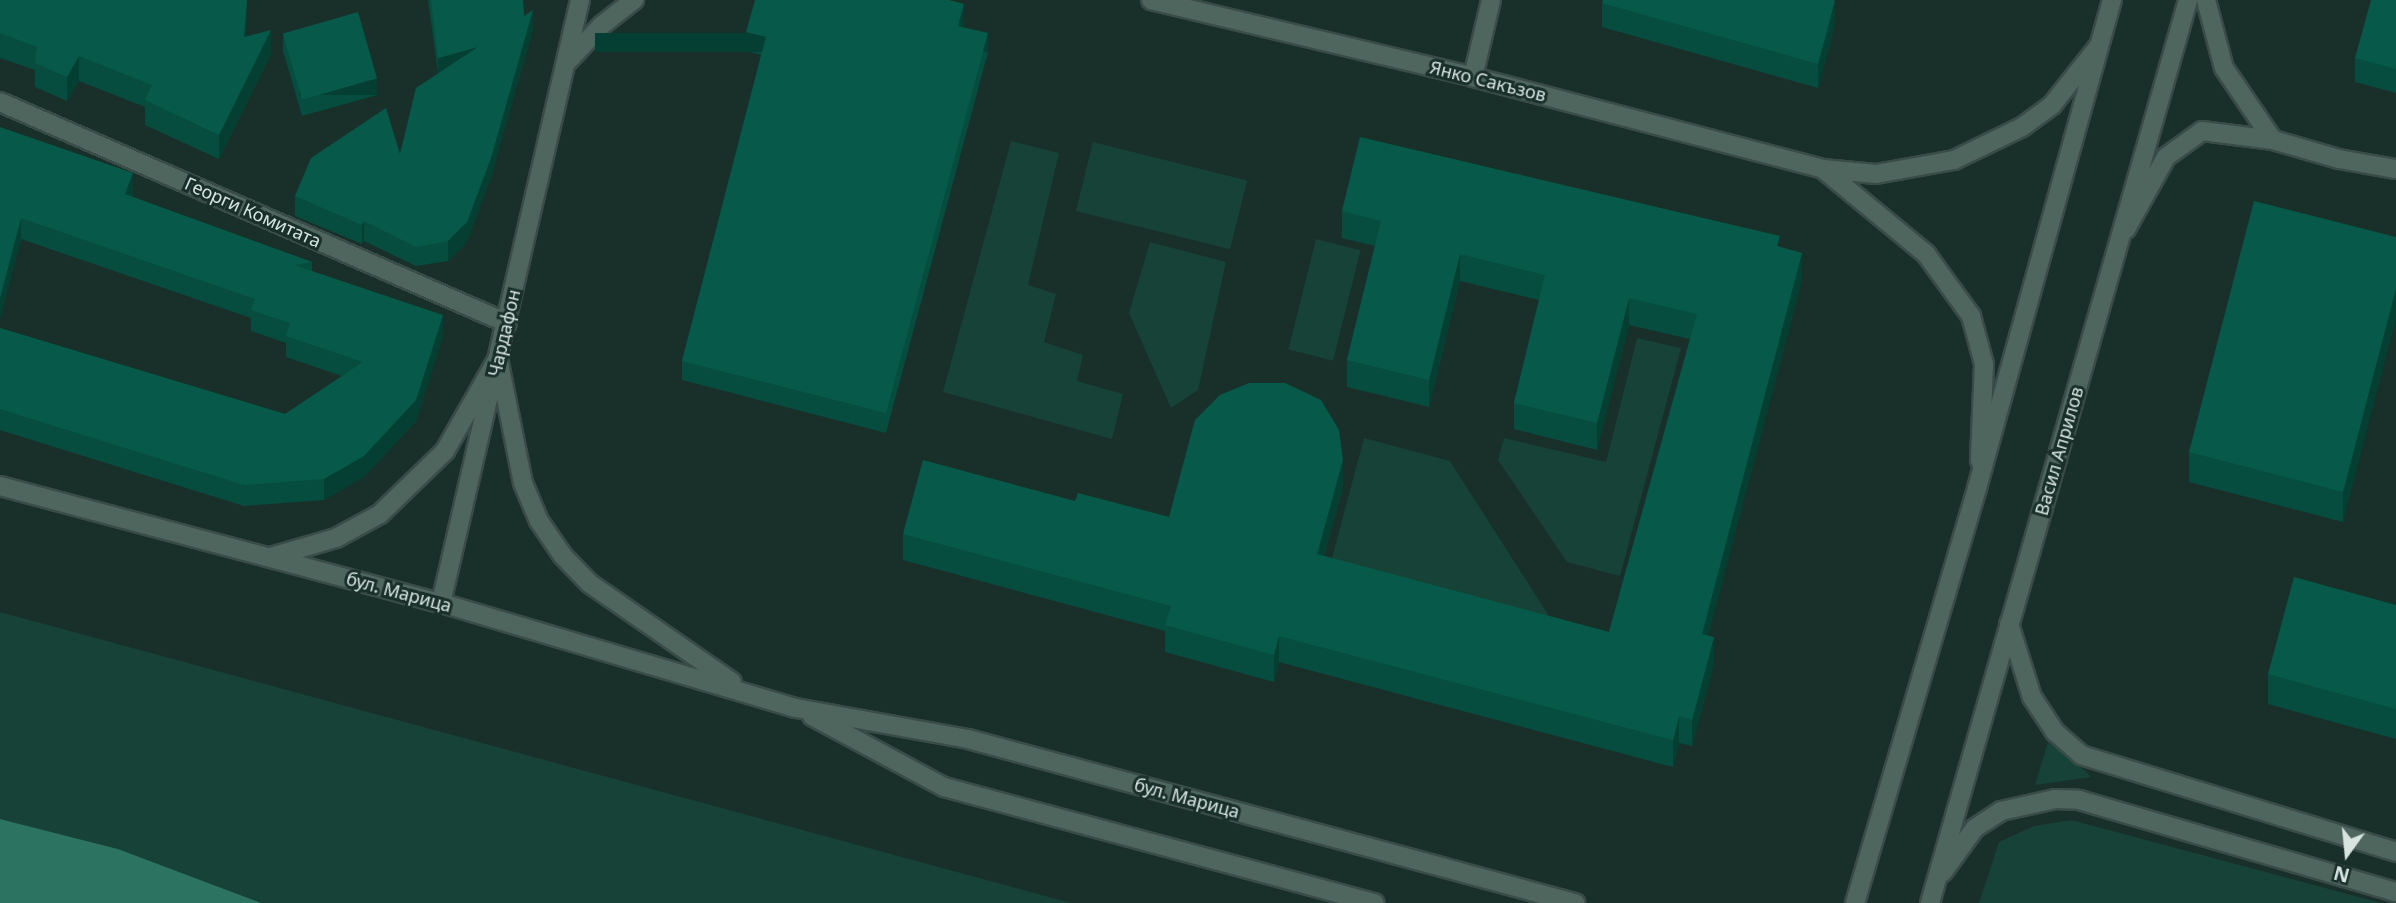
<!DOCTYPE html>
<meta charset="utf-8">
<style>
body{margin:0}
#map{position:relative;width:2396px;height:903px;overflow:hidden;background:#192f29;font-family:"Noto Sans",sans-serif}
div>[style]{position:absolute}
.green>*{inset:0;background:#174237;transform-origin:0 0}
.water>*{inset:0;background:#2c7362}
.roads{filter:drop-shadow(2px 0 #3a4c48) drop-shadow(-2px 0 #3a4c48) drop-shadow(0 2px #3a4c48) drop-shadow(0 -2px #3a4c48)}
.street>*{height:18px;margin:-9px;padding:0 9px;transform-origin:9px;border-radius:9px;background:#4f665f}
.secondary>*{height:18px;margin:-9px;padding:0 9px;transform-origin:9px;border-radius:9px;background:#4f665f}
.wall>*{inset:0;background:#064d3f}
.shaded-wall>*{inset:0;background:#053f33;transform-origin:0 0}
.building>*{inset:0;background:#075a49;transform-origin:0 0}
span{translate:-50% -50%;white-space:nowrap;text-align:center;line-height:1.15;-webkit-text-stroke:6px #192f29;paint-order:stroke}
.street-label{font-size:18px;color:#d7e4e0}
.north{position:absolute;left:2312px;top:819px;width:70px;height:70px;-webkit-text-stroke:5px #192f29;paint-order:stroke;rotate:195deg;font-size:19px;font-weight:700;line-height:28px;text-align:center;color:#d7e4e0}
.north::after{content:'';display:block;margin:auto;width:24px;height:32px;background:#d7e4e0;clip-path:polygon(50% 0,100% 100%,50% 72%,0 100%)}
</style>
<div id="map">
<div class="green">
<div style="clip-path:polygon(1011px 141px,1059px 153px,1028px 285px,1056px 294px,1044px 342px,1083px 355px,1077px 381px,1123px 394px,1112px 439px,943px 392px)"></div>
<div style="left:1093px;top:142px;width:159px;height:71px;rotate:14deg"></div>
<div style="left:1316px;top:239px;width:46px;height:114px;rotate:14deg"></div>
<div style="clip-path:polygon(1150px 242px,1226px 262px,1198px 390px,1171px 408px,1129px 313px)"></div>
<div style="clip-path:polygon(1637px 338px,1681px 348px,1620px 576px,1567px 562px,1498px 460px,1504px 438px,1606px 462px)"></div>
<div style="clip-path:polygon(1364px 438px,1450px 461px,1549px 616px,1544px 634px,1327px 577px)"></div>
<div style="clip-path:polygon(0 612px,1071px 903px,261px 903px,118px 849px,0 819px)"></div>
<div style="clip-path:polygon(2048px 742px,2084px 770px,2091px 777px,2035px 785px)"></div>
<div style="clip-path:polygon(2071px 820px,2105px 829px,2381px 903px,1979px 903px,1999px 842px,2034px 826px)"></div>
</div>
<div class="water">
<div style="clip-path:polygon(0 819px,118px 849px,261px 903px,0 903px)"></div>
</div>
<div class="roads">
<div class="street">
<div style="left:1151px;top:0;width:331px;rotate:13.4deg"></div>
<div style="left:1473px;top:77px;width:362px;rotate:14.7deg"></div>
<div style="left:1823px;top:169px;width:53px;rotate:5.4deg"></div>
<div style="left:1876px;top:174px;width:79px;rotate:-10.2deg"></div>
<div style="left:1954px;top:160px;width:76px;rotate:-25.9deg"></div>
<div style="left:2022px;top:127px;width:37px;rotate:-36deg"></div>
<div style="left:2052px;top:105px;width:74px;rotate:-51.6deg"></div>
<div style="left:2206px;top:0;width:70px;rotate:75.2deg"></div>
<div style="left:2224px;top:68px;width:87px;rotate:55.8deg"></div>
<div style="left:567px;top:62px;width:51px;rotate:-46.6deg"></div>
<div style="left:602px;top:25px;width:41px;rotate:-38deg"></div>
<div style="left:1473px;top:77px;width:79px;rotate:-76.8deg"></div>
<div style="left:0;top:102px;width:553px;rotate:23.55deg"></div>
<div style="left:1823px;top:169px;width:134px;rotate:39.5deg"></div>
<div style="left:1926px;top:254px;width:77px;rotate:54deg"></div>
<div style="left:1971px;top:316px;width:50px;rotate:74.8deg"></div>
<div style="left:1984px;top:364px;width:97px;rotate:92.4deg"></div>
<div style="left:2126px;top:229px;width:82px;rotate:-60.9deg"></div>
<div style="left:2166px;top:157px;width:44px;rotate:-35.8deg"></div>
<div style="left:2202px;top:131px;width:72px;rotate:7.2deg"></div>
<div style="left:2273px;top:140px;width:69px;rotate:16.1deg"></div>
<div style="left:2339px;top:159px;width:58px;rotate:10deg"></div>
<div style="left:441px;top:603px;width:619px;rotate:-77.02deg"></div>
</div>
<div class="secondary">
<div style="left:498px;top:358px;width:127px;rotate:78.7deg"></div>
<div style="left:523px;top:483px;width:41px;rotate:67.2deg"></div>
<div style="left:539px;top:521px;width:42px;rotate:55.6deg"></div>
<div style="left:563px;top:556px;width:37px;rotate:46deg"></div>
<div style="left:589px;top:583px;width:174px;rotate:34.7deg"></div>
<div style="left:0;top:486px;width:456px;rotate:14.9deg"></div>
<div style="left:441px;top:603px;width:370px;rotate:16.5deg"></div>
<div style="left:796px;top:708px;width:175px;rotate:10.2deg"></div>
<div style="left:968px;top:739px;width:629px;rotate:15.12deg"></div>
<div style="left:271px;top:557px;width:68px;rotate:-16.3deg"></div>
<div style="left:336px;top:538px;width:50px;rotate:-28.6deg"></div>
<div style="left:380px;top:514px;width:91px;rotate:-44.1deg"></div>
<div style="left:445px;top:451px;width:107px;rotate:-60.3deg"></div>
<div style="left:2009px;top:624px;width:77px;rotate:72.5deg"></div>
<div style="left:2032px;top:697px;width:42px;rotate:56.7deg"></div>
<div style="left:2055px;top:732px;width:35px;rotate:41deg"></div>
<div style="left:2081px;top:755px;width:330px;rotate:17.1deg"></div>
<div style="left:812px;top:716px;width:150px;rotate:28.3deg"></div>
<div style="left:944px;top:787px;width:446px;rotate:15.1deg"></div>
<div style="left:1943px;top:872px;width:54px;rotate:-54deg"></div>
<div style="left:1975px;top:828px;width:31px;rotate:-33deg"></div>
<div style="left:2001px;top:811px;width:55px;rotate:-12.5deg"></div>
<div style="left:2055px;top:799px;width:24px;rotate:2deg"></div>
<div style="left:2079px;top:800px;width:330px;rotate:16.2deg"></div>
<div style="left:1855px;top:903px;width:433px;rotate:-73.6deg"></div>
<div style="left:1977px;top:488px;width:506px;rotate:-74.54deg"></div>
<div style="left:1930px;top:903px;width:939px;rotate:-74.05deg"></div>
</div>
</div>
<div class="wall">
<div style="clip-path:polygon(0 0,247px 0,246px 37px,271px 54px,219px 159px,145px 125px,145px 107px,79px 81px,67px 101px,35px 87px,35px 70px,0 58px)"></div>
<div style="clip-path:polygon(428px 0,523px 0,524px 16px,533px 30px,491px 177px,467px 242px,448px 261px,416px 266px,364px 241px,362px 244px,295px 216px,295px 196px,400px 154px,438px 73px)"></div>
<div style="clip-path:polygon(2396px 0,2396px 93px,2355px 82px,2355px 58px)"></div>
<div style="clip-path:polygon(1602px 3px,1835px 25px,1818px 88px,1602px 27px)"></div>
<div style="clip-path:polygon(964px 23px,963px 27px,988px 52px,886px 433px,682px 380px,682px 361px,761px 55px,746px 51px,746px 32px)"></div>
<div style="clip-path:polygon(283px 33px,377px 95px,302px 116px,283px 51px)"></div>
<div style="clip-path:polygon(0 127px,133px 194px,132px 197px,312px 262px,312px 271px,443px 336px,416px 421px,364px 477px,324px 500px,244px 506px,0 430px,0 328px,285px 414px,342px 376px,286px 357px,286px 343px,251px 331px,251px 318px,21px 239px,0 319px)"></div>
<div style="clip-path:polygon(1342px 211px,1780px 247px,1802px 280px,1708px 635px,1714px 664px,1692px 746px,1679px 743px,1673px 767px,1279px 662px,1274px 682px,1165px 652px,1165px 631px,903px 560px,903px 534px,1075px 501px,1169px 517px,1343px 487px,1324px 556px,1609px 632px,1690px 339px,1629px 325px,1597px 450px,1514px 429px,1514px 403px,1539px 300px,1460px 281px,1429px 407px,1347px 387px,1347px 360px,1375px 246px,1342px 238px)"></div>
<div style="clip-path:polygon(2396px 237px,2343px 522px,2189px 482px,2189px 452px)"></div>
<div style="clip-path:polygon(2396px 605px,2396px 739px,2268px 704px,2268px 674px)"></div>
</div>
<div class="shaded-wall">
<div style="clip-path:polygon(247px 0,247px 17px,244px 62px,244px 37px)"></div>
<div style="clip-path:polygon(1835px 1px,1835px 25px,1818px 88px,1818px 64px)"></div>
<div style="clip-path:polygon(964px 4px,964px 23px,958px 45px,958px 26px)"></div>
<div style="clip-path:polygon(533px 10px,533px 30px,491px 177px,467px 242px,448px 261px,448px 241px)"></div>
<div style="clip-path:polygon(271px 30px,271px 54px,219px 159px,219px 135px)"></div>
<div style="left:988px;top:33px;width:19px;height:393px;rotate:90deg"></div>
<div style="clip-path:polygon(478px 47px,438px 78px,438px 58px)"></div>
<div style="clip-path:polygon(79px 56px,79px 81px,67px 101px,67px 77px)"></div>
<div style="left:377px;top:78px;width:17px;height:78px;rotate:90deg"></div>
<div style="clip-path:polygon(133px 173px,133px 194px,125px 215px,125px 194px)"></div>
<div style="clip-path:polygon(21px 218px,21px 239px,0 319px,0 298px)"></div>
<div style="clip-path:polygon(364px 221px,364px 241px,362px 244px,362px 225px)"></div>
<div style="clip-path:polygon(1802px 253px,1802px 280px,1702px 660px,1702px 634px)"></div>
<div style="clip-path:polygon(1460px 254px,1460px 281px,1429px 407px,1429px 380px)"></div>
<div style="clip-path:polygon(2396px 289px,2396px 319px,2343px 522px,2343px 492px)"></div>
<div style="clip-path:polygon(1629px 298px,1629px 325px,1597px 450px,1597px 423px)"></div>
<div style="clip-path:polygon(443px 315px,443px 336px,416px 421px,364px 477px,324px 500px,324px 479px)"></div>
<div style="clip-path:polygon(1343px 460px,1343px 487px,1317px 580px,1317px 554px)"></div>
<div style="clip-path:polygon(1279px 636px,1279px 662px,1274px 682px,1274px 655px)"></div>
<div style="clip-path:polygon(1714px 637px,1714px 664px,1692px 746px,1692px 720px)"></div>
<div style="clip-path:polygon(1679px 716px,1679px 743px,1673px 767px,1673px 740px)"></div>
</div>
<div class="building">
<div style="clip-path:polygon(0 0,247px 0,244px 37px,271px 30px,219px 135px,145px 100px,152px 85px,79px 56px,67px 77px,35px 63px,37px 47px,0 33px)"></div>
<div style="clip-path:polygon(431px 0,523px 0,524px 16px,533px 10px,491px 158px,467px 222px,448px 241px,416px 247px,364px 221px,362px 225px,295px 196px,311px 158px,386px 108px,400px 154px,416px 88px,478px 47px,438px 58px)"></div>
<div style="clip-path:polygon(755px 0,949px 0,964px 4px,958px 26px,988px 33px,886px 413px,682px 361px,766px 37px,746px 32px)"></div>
<div style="clip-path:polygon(1603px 0,1833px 0,1835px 1px,1818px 64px,1602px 3px)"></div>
<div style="clip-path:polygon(2371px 0,2396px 0,2396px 69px,2355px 58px)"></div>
<div style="left:358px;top:12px;width:69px;height:78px;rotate:74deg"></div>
<div style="clip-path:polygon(0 127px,133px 173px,125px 194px,312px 262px,294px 265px,443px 315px,416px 400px,364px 456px,324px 479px,244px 485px,0 409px,0 328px,285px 414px,363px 362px,286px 336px,290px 323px,251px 310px,255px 299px,21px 218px,0 298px)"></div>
<div style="clip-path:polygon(1360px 137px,1780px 236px,1777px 246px,1802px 253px,1702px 634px,1714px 637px,1692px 720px,1679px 716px,1673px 740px,1279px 636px,1274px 655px,1165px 625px,1171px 606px,903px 534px,923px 460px,1075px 501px,1078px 493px,1169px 517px,1195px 420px,1220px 395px,1249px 383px,1285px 383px,1321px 400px,1339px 430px,1343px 460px,1317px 554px,1609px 632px,1697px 314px,1629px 298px,1597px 423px,1514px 403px,1545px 275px,1460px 254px,1429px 380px,1347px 360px,1381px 221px,1342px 211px)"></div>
<div style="clip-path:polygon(2254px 201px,2396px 237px,2396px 289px,2343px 492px,2189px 452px)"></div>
<div style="clip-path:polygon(2294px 577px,2396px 605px,2396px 709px,2268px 674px)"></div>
</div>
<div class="street-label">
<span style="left:1488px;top:81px;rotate:14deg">Янко Сакъзов</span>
<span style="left:253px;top:212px;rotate:24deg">Георги Комитата</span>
<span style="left:504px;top:333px;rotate:-77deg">Чардафон</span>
<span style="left:2059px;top:451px;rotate:-74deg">Васил Априлов</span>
<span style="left:399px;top:592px;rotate:15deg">бул. Марица</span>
<span style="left:1187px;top:798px;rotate:15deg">бул. Марица</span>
</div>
<div class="north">N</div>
</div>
